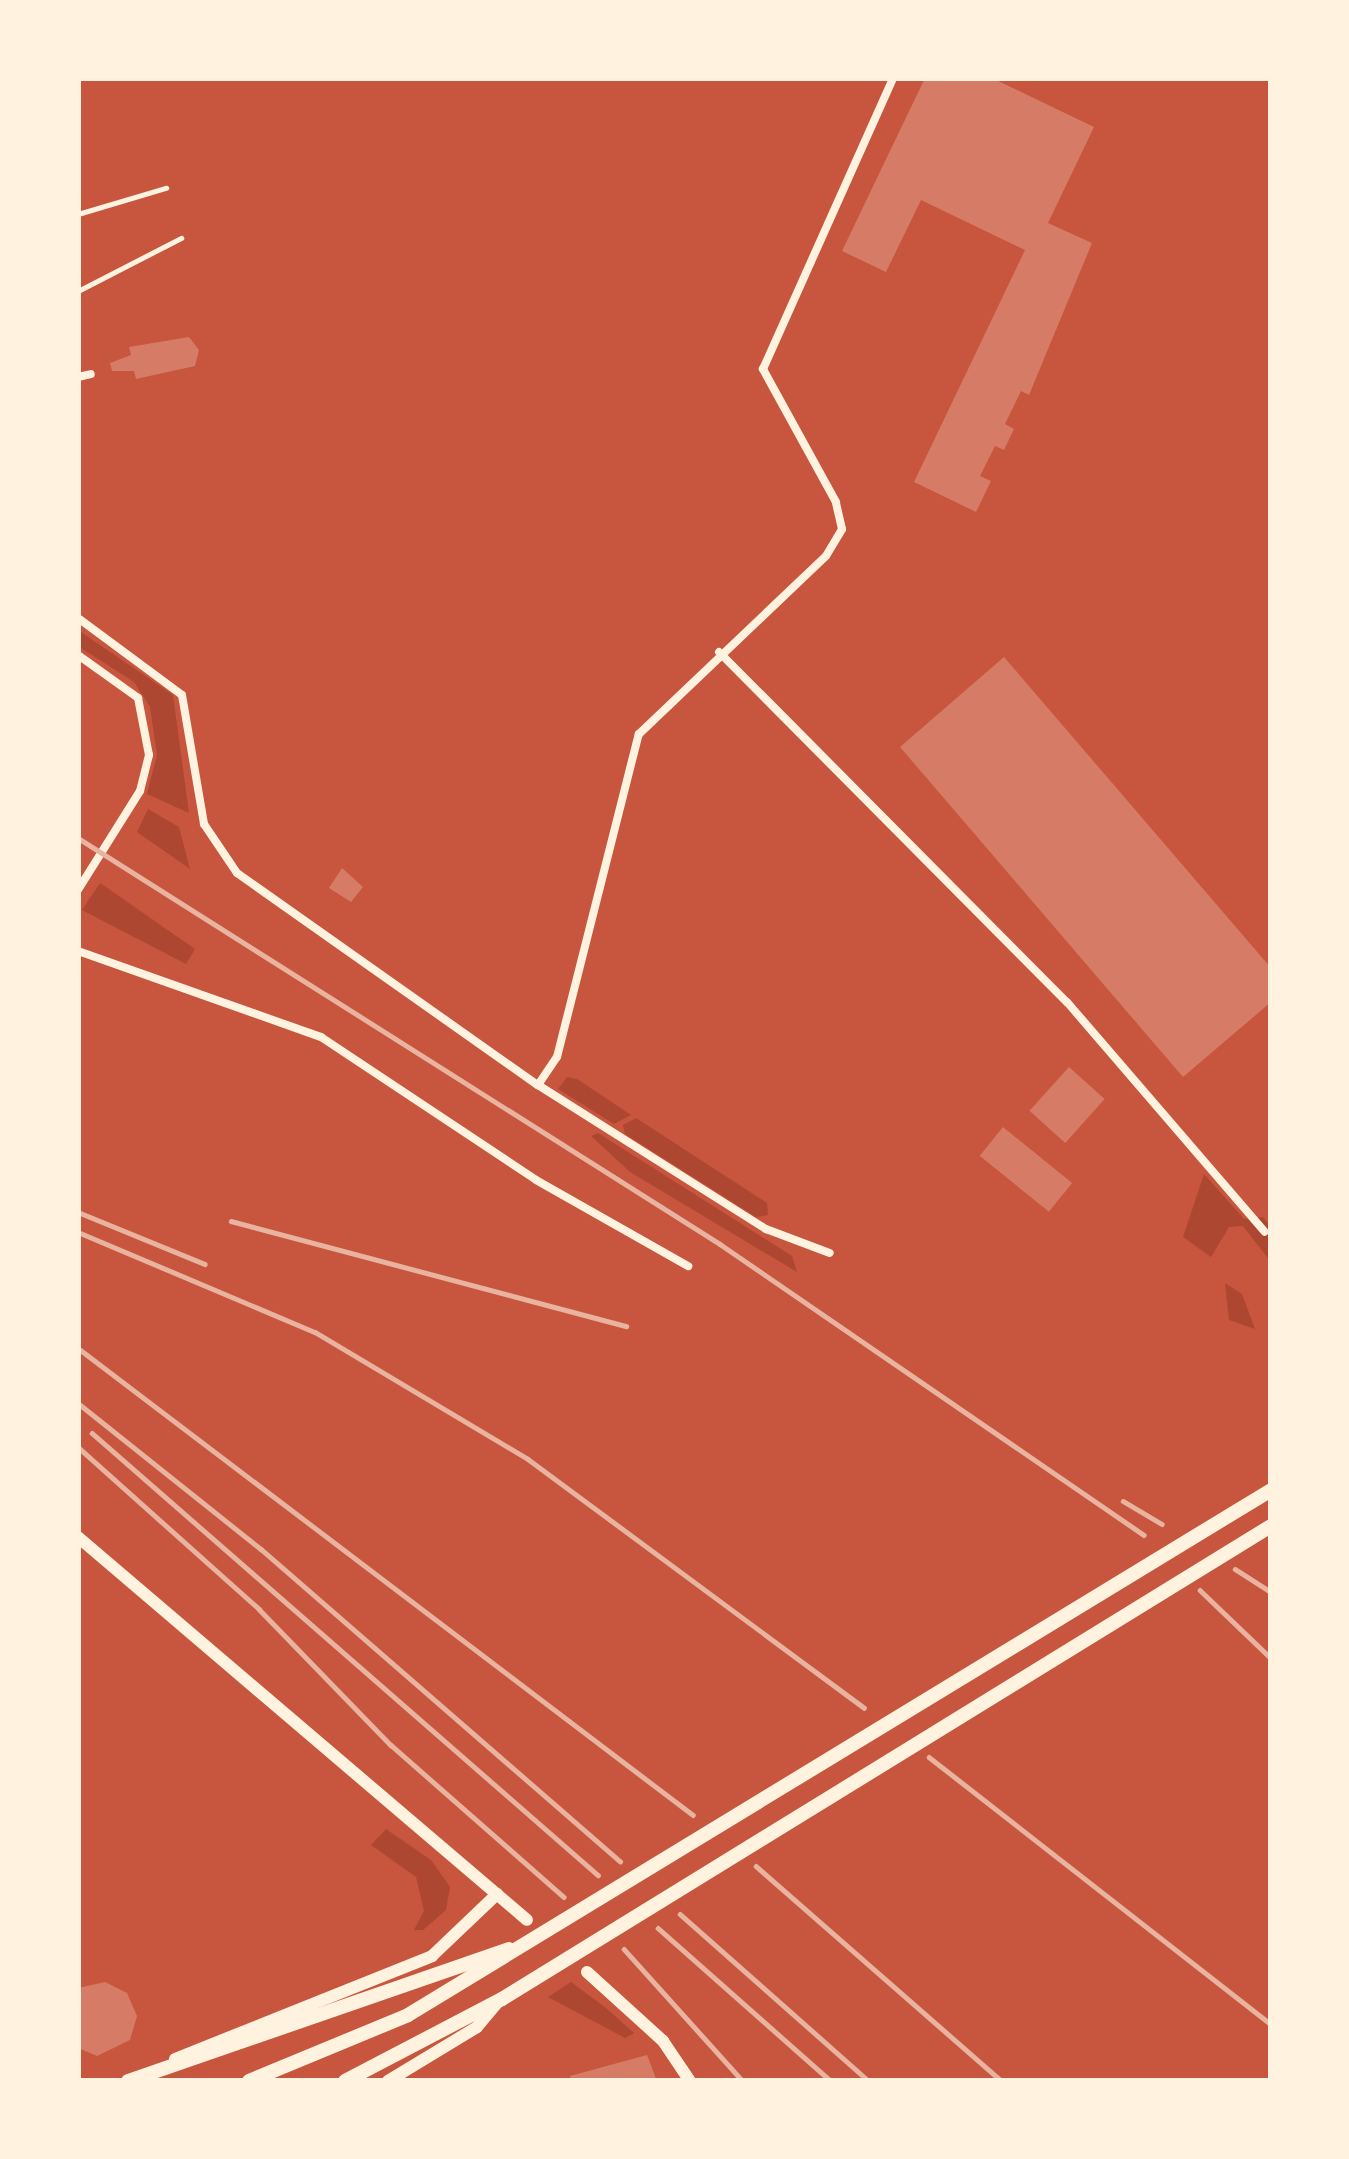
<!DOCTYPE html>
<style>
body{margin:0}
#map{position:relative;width:1349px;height:2159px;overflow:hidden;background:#c8553d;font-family:"Golos Text",sans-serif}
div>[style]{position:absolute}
.green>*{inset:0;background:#ae4732}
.building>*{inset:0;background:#d67c66;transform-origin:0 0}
.service>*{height:4.5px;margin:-2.25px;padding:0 2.25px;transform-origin:2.25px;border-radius:2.25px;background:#fff3e0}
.minor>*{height:8px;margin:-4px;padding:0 4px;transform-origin:4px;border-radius:4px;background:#fff3e0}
.secondary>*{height:12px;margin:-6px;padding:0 6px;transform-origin:6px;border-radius:6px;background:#fff3e0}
.primary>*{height:14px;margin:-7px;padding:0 7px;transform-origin:7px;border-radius:7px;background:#fff3e0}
.rail>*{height:4.5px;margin:-2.25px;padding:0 2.25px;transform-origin:2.25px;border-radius:2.25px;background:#e9b49f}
span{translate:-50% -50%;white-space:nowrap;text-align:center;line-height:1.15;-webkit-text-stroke:12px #fff3e0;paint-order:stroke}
.frame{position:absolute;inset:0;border:81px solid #fff3e0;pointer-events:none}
</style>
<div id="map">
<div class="green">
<div style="clip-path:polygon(78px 630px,173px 695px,189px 813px,147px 794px,157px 755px,150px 707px,134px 682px,78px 646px)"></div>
<div style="clip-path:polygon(148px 809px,179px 827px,190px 869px,137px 832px)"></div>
<div style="clip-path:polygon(100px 883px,195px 949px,186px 964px,82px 910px)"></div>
<div style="clip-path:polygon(567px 1077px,577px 1079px,631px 1115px,614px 1124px,558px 1089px)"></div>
<div style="clip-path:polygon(636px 1118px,767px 1203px,768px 1215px,756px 1217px,625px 1134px,623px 1125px)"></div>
<div style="clip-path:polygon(598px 1133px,792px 1256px,797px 1272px,630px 1172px,591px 1136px)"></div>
<div style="clip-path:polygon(1204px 1174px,1244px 1219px,1263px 1217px,1271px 1227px,1271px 1262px,1243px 1226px,1229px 1227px,1211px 1257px,1183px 1237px)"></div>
<div style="clip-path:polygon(1225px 1283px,1242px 1294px,1255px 1329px,1229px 1320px)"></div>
<div style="clip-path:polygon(386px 1829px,431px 1860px,450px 1887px,446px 1910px,423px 1930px,414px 1930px,424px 1911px,416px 1877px,371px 1845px)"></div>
<div style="clip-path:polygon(571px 1982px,606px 2008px,634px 2033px,625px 2038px,548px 1997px)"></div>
</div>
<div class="building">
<div style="clip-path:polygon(925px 78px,992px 78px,1094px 127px,1048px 223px,1092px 243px,1029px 395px,1021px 391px,1005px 424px,1014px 429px,1004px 450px,995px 446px,980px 476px,991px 481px,976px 512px,914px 482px,1025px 250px,921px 200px,886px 272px,842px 251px)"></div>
<div style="clip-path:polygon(189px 337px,199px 350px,195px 366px,136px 379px,134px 371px,112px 371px,110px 363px,131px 355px,129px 347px)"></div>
<div style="clip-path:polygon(1004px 657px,1271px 968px,1271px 1002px,1183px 1077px,900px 747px)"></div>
<div style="clip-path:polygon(342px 868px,363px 887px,351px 902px,329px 888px)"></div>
<div style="left:1069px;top:1067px;width:48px;height:59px;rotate:42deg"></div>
<div style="left:1003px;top:1127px;width:89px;height:37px;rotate:39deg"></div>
<div style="clip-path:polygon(105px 1982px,127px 1993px,137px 2016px,130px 2040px,97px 2056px,78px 2048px,78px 1988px)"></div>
<div style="clip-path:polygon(647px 2055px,657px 2081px,571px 2081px,570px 2076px)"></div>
</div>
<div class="service">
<div style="left:78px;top:214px;width:92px;rotate:-16.5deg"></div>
<div style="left:78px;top:291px;width:116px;rotate:-27.2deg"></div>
</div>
<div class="minor">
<div style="left:78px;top:377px;width:13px;rotate:-13deg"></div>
<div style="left:78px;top:618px;width:129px;rotate:36.5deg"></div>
<div style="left:182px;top:695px;width:131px;rotate:80.3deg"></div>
<div style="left:204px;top:824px;width:59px;rotate:56deg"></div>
<div style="left:237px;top:873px;width:368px;rotate:35.2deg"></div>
<div style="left:538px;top:1085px;width:270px;rotate:32.3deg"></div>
<div style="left:766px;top:1229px;width:68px;rotate:20.6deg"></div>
<div style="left:719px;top:652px;width:494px;rotate:45.2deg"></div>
<div style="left:1067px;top:1002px;width:303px;rotate:49.3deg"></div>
<div style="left:78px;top:655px;width:74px;rotate:35.6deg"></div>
<div style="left:138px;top:698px;width:58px;rotate:79.1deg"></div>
<div style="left:149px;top:755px;width:37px;rotate:104deg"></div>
<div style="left:140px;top:791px;width:117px;rotate:122.1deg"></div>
<div style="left:78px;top:951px;width:258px;rotate:19.5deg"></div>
<div style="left:321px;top:1037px;width:258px;rotate:33.6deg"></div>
<div style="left:536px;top:1180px;width:175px;rotate:29.5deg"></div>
<div style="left:538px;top:1085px;width:34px;rotate:-56deg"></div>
<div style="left:557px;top:1057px;width:333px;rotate:-75.8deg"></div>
<div style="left:639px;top:734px;width:258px;rotate:-43.6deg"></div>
<div style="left:826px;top:556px;width:31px;rotate:-59deg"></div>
<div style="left:842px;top:529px;width:28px;rotate:-103deg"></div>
<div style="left:836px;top:502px;width:152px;rotate:-118.8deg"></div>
<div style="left:763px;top:369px;width:319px;rotate:-65.9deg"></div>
</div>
<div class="secondary">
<div style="left:78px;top:1537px;width:590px;rotate:40.46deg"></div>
<div style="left:587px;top:1972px;width:103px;rotate:42.2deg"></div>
<div style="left:663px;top:2041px;width:48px;rotate:56deg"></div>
<div style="left:175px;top:2059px;width:277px;rotate:-21.8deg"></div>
<div style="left:432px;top:1956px;width:90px;rotate:-43.6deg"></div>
<div style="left:388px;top:2081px;width:104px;rotate:-31.2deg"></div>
<div style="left:477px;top:2027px;width:33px;rotate:-50deg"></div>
</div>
<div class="primary">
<div style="left:128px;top:2081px;width:403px;rotate:-19.1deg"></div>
<div style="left:249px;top:2081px;width:172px;rotate:-22.5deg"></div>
<div style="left:408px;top:2015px;width:1010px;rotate:-31.31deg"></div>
<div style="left:345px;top:2081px;width:177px;rotate:-27.6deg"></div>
<div style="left:502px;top:1999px;width:903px;rotate:-31.6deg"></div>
</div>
<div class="rail">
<div style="left:78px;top:838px;width:760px;rotate:32.31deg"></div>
<div style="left:720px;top:1244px;width:514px;rotate:34.46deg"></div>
<div style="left:78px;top:1212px;width:137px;rotate:22.3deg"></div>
<div style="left:231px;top:1221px;width:409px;rotate:14.9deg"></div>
<div style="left:78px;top:1232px;width:257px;rotate:22.9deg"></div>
<div style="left:315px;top:1332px;width:248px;rotate:30.8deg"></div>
<div style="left:528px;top:1459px;width:418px;rotate:36.5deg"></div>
<div style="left:78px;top:1348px;width:772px;rotate:37.21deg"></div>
<div style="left:78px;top:1403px;width:234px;rotate:38.6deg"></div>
<div style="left:261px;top:1549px;width:476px;rotate:41deg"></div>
<div style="left:92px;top:1433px;width:672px;rotate:41.14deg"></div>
<div style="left:78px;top:1447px;width:243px;rotate:41.8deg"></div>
<div style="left:259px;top:1609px;width:190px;rotate:45.9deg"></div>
<div style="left:391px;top:1745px;width:230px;rotate:41.3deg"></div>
<div style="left:1123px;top:1501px;width:45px;rotate:30.5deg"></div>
<div style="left:1235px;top:1569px;width:43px;rotate:32.6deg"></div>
<div style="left:1200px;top:1590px;width:98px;rotate:43.8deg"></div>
<div style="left:929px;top:1757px;width:434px;rotate:38deg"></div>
<div style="left:756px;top:1866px;width:327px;rotate:41.2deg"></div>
<div style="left:680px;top:1914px;width:252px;rotate:41.5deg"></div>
<div style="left:658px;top:1928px;width:231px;rotate:41.5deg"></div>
<div style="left:624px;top:1949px;width:178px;rotate:48deg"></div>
</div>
<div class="frame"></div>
</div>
